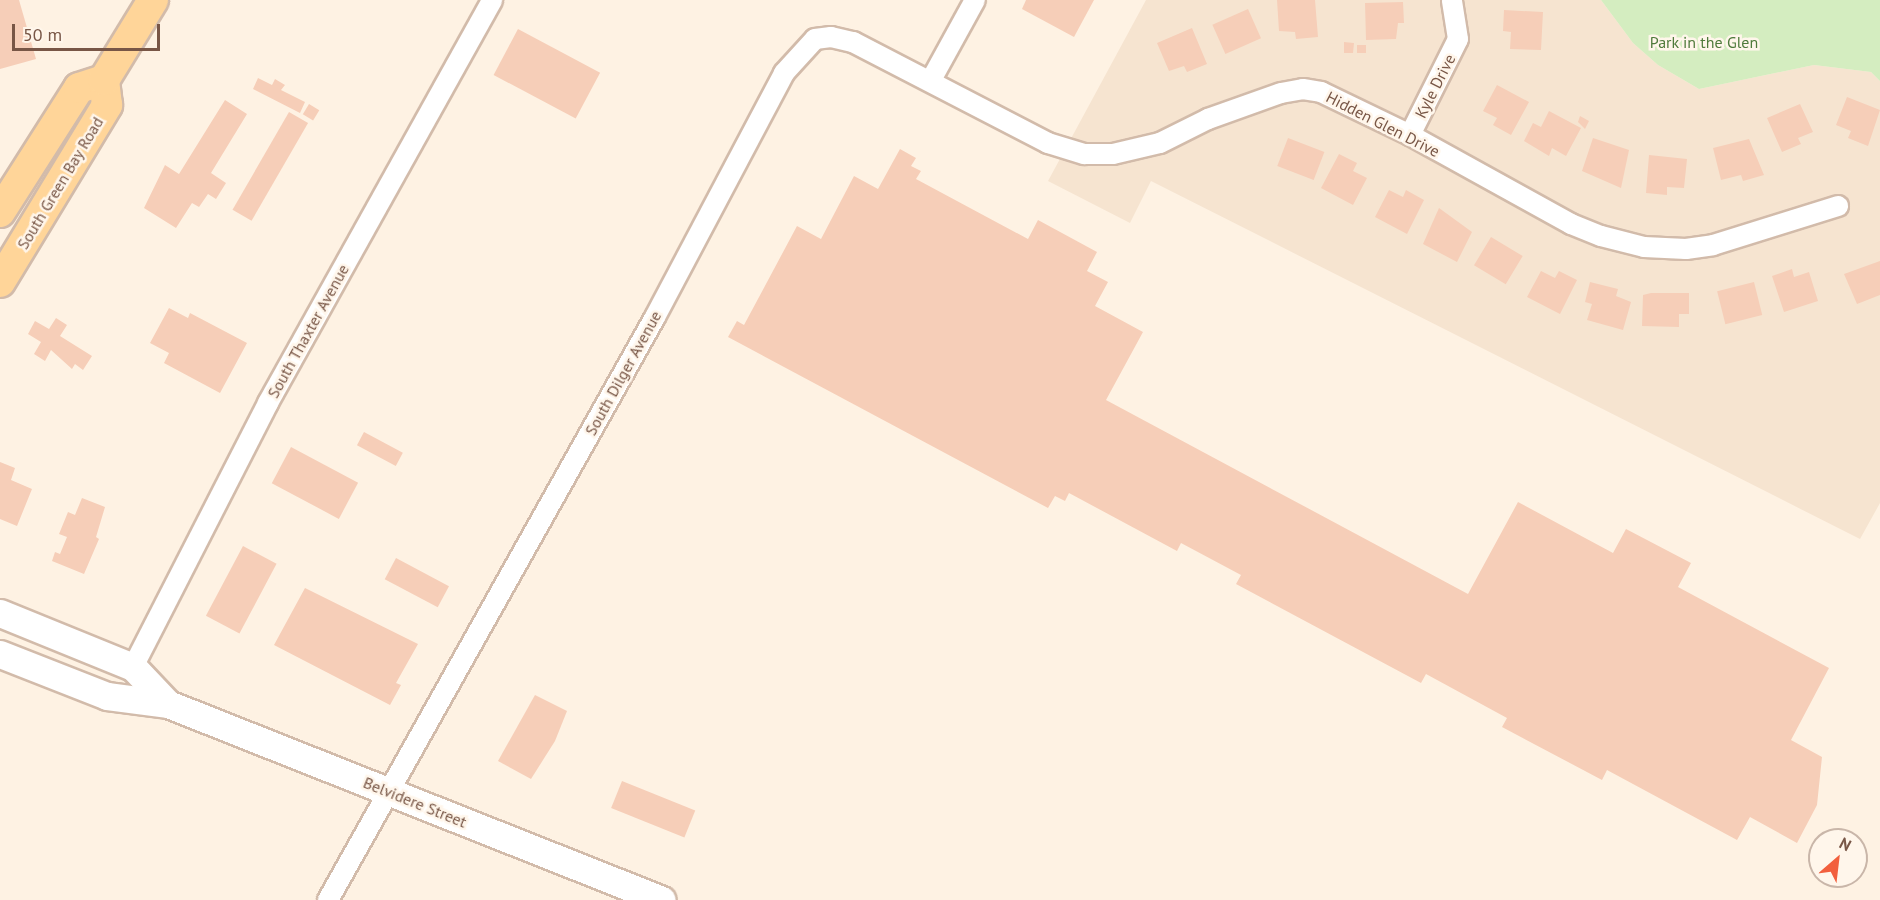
<!DOCTYPE html>
<style>
body{margin:0}
#map{position:relative;width:1880px;height:900px;overflow:hidden;background:#fef2e3;font-family:"PT Sans",sans-serif}
div>[style]{position:absolute}
.residential>*{inset:0;background:#f6e4d0}
.green>*{inset:0;background:#d4edc0}
.building>*{inset:0;background:#f6ceb8;transform-origin:0 0}
.roads{filter:drop-shadow(2px 0 #d2bbaa) drop-shadow(-2px 0 #d2bbaa) drop-shadow(0 2px #d2bbaa) drop-shadow(0 -2px #d2bbaa)}
.minor>*{height:20px;margin:-10px;padding:0 10px;transform-origin:10px;border-radius:10px;background:#fff}
.secondary>*{height:27px;margin:-13.5px;padding:0 13.5px;transform-origin:13.5px;border-radius:13.5px;background:#fff}
.primary>*{height:30px;margin:-15px;padding:0 15px;transform-origin:15px;border-radius:15px;background:#ffd599}
span{translate:-50% -50%;white-space:nowrap;text-align:center;line-height:1.15;-webkit-text-stroke:5px #fff6eb;paint-order:stroke}
.park-label{font-size:16px;color:#4f7a3b}
.street-label{font-size:16px;color:#785646}
.north{position:absolute;left:1808px;top:828px;width:60px;height:60px;box-sizing:border-box;background:#fff6eb;border:2px solid #c9b6a9;border-radius:50%;rotate:28deg;font-size:16px;font-weight:700;line-height:24px;text-align:center;color:#785646}
.north::after{content:'';display:block;margin:auto;width:21px;height:27px;background:#f25f3d;clip-path:polygon(50% 0,100% 100%,50% 72%,0 100%)}
.scale{position:absolute;left:12px;top:24px;width:148px;height:27px;box-sizing:border-box;border:3px solid #785646;border-top:0;padding-left:8px;font-size:18px;line-height:21px;white-space:nowrap;color:#785646;-webkit-text-stroke:4px #fff6eb;paint-order:stroke}
</style>
<div id="map">
<div class="residential">
<div style="clip-path:polygon(1146px 0,1601px 0,1633px 43px,1658px 65px,1699px 89px,1814px 65px,1871px 72px,1880px 81px,1880px 503px,1860px 539px,1151px 181px,1130px 223px,1048px 181px)"></div>
</div>
<div class="green">
<div style="clip-path:polygon(1601px 0,1880px 0,1880px 81px,1871px 72px,1814px 65px,1699px 89px,1658px 65px,1633px 43px)"></div>
</div>
<div class="building">
<div style="clip-path:polygon(0 0,19px 0,36px 59px,0 69px)"></div>
<div style="clip-path:polygon(1026px 0,1094px 0,1074px 37px,1022px 9px)"></div>
<div style="clip-path:polygon(1277px 0,1315px 0,1318px 37px,1296px 39px,1295px 32px,1279px 31px)"></div>
<div style="clip-path:polygon(1403px 2px,1404px 23px,1398px 23px,1396px 39px,1366px 40px,1365px 3px)"></div>
<div style="left:1248px;top:9px;width:32px;height:39px;rotate:66deg"></div>
<div style="clip-path:polygon(1504px 10px,1543px 12px,1541px 50px,1510px 49px,1511px 32px,1503px 31px)"></div>
<div style="clip-path:polygon(1192px 28px,1207px 64px,1187px 72px,1184px 66px,1169px 71px,1157px 43px)"></div>
<div style="left:518px;top:29px;width:93px;height:52px;rotate:28deg"></div>
<div style="clip-path:polygon(1344px 42px,1354px 43px,1353px 53px,1344px 53px)"></div>
<div style="left:1357px;top:45px;width:9px;height:8px"></div>
<div style="clip-path:polygon(258px 78px,272px 85px,275px 79px,285px 85px,281px 90px,305px 102px,300px 113px,253px 89px)"></div>
<div style="clip-path:polygon(1497px 85px,1529px 102px,1511px 135px,1493px 125px,1497px 118px,1483px 111px)"></div>
<div style="clip-path:polygon(1847px 97px,1880px 110px,1868px 146px,1848px 138px,1851px 131px,1836px 125px)"></div>
<div style="clip-path:polygon(225px 100px,247px 114px,211px 173px,226px 183px,216px 199px,208px 194px,199px 207px,192px 203px,176px 228px,144px 208px,165px 165px,179px 174px)"></div>
<div style="left:309px;top:104px;width:12px;height:12px;rotate:31deg"></div>
<div style="clip-path:polygon(1800px 104px,1813px 132px,1798px 138px,1801px 144px,1782px 152px,1767px 118px)"></div>
<div style="clip-path:polygon(1549px 111px,1581px 128px,1566px 156px,1552px 148px,1549px 156px,1524px 141px,1533px 123px,1541px 127px)"></div>
<div style="left:289px;top:112px;width:22px;height:113px;rotate:30deg"></div>
<div style="clip-path:polygon(1580px 116px,1589px 121px,1585px 129px,1578px 122px)"></div>
<div style="left:1288px;top:138px;width:39px;height:30px;rotate:21deg"></div>
<div style="clip-path:polygon(1593px 138px,1629px 150px,1621px 188px,1582px 171px)"></div>
<div style="clip-path:polygon(1749px 139px,1764px 175px,1743px 181px,1741px 175px,1721px 180px,1713px 148px)"></div>
<div style="clip-path:polygon(900px 149px,916px 158px,911px 166px,921px 171px,916px 179px,1028px 239px,1038px 220px,1097px 252px,1087px 271px,1108px 282px,1095px 306px,1143px 332px,1106px 400px,1468px 594px,1518px 502px,1613px 553px,1626px 529px,1691px 563px,1678px 587px,1829px 668px,1791px 740px,1822px 757px,1817px 805px,1797px 843px,1750px 817px,1737px 840px,1607px 770px,1602px 780px,1502px 727px,1507px 718px,1426px 674px,1421px 683px,1236px 584px,1241px 575px,1181px 543px,1177px 551px,1069px 493px,1065px 501px,1055px 496px,1048px 508px,728px 337px,737px 321px,744px 325px,797px 226px,821px 239px,854px 176px,878px 189px)"></div>
<div style="clip-path:polygon(1339px 154px,1357px 163px,1353px 171px,1367px 178px,1353px 205px,1321px 188px)"></div>
<div style="clip-path:polygon(1649px 155px,1687px 159px,1684px 188px,1667px 187px,1667px 195px,1646px 193px)"></div>
<div style="clip-path:polygon(1389px 190px,1403px 197px,1406px 190px,1424px 200px,1407px 234px,1375px 217px)"></div>
<div style="clip-path:polygon(1439px 208px,1472px 232px,1457px 262px,1423px 244px)"></div>
<div style="left:1491px;top:237px;width:37px;height:33px;rotate:31deg"></div>
<div style="clip-path:polygon(1880px 261px,1880px 295px,1857px 304px,1844px 274px)"></div>
<div style="clip-path:polygon(1792px 269px,1794px 277px,1809px 272px,1818px 301px,1784px 312px,1772px 276px)"></div>
<div style="clip-path:polygon(1541px 271px,1555px 278px,1559px 271px,1577px 280px,1560px 314px,1527px 297px)"></div>
<div style="clip-path:polygon(1590px 282px,1618px 289px,1616px 296px,1631px 302px,1623px 330px,1587px 320px,1592px 304px,1585px 302px)"></div>
<div style="left:1754px;top:282px;width:34px;height:38px;rotate:76deg"></div>
<div style="clip-path:polygon(1651px 293px,1689px 293px,1689px 314px,1679px 314px,1679px 327px,1642px 326px,1643px 295px)"></div>
<div style="clip-path:polygon(169px 308px,188px 318px,190px 313px,247px 343px,220px 393px,164px 363px,169px 353px,150px 343px)"></div>
<div style="clip-path:polygon(56px 318px,67px 325px,60px 336px,92px 356px,83px 370px,75px 364px,72px 369px,51px 350px,45px 361px,34px 354px,41px 342px,28px 334px,35px 321px,49px 329px)"></div>
<div style="left:364px;top:432px;width:44px;height:15px;rotate:28deg"></div>
<div style="left:291px;top:447px;width:76px;height:41px;rotate:28deg"></div>
<div style="clip-path:polygon(0 462px,15px 468px,11px 480px,32px 489px,17px 526px,0 519px)"></div>
<div style="clip-path:polygon(82px 498px,105px 507px,96px 537px,99px 539px,84px 574px,52px 561px,55px 552px,60px 554px,67px 537px,59px 534px,68px 512px,75px 515px)"></div>
<div style="left:243px;top:546px;width:38px;height:79px;rotate:28deg"></div>
<div style="left:396px;top:558px;width:60px;height:24px;rotate:28deg"></div>
<div style="clip-path:polygon(305px 588px,418px 644px,396px 683px,401px 685px,390px 705px,274px 645px)"></div>
<div style="clip-path:polygon(535px 695px,567px 711px,555px 741px,531px 779px,498px 761px)"></div>
<div style="left:622px;top:781px;width:79px;height:29px;rotate:22deg"></div>
</div>
<div class="roads">
<div class="minor">
<div style="left:931px;top:80px;width:91px;rotate:-61.2deg"></div>
<div style="left:1410px;top:135px;width:107px;rotate:-63.4deg"></div>
<div style="left:1458px;top:39px;width:39px;rotate:-99deg"></div>
<div style="left:133px;top:667px;width:297px;rotate:-62.9deg"></div>
<div style="left:268px;top:403px;width:461px;rotate:-60.9deg"></div>
<div style="left:328px;top:900px;width:668px;rotate:-60.71deg"></div>
<div style="left:655px;top:317px;width:276px;rotate:-62.1deg"></div>
<div style="left:784px;top:73px;width:46px;rotate:-47.6deg"></div>
<div style="left:815px;top:39px;width:16px;rotate:-7deg"></div>
<div style="left:831px;top:37px;width:23px;rotate:13deg"></div>
<div style="left:853px;top:42px;width:220px;rotate:27.4deg"></div>
<div style="left:1048px;top:143px;width:38px;rotate:17deg"></div>
<div style="left:1084px;top:154px;width:29px"></div>
<div style="left:1113px;top:154px;width:48px;rotate:-13.2deg"></div>
<div style="left:1160px;top:143px;width:54px;rotate:-26.6deg"></div>
<div style="left:1208px;top:119px;width:77px;rotate:-19.6deg"></div>
<div style="left:1281px;top:93px;width:22px;rotate:-10deg"></div>
<div style="left:1303px;top:89px;width:18px;rotate:9deg"></div>
<div style="left:1321px;top:92px;width:99px;rotate:25.8deg"></div>
<div style="left:1410px;top:135px;width:184px;rotate:28.9deg"></div>
<div style="left:1571px;top:224px;width:32px;rotate:22deg"></div>
<div style="left:1601px;top:236px;width:44px;rotate:14.3deg"></div>
<div style="left:1644px;top:247px;width:42px;rotate:2.7deg"></div>
<div style="left:1686px;top:249px;width:27px;rotate:-8deg"></div>
<div style="left:1713px;top:245px;width:131px;rotate:-17.3deg"></div>
</div>
<div class="secondary">
<div style="left:0;top:613px;width:144px;rotate:22.1deg"></div>
<div style="left:133px;top:667px;width:51px;rotate:46.6deg"></div>
<div style="left:0;top:654px;width:115px;rotate:21.4deg"></div>
<div style="left:107px;top:696px;width:62px;rotate:7.5deg"></div>
<div style="left:168px;top:704px;width:531px;rotate:21.64deg"></div>
</div>
<div class="primary">
<div style="left:0;top:212px;width:147px;rotate:-57.5deg"></div>
<div style="left:79px;top:88px;width:26px;rotate:-18deg"></div>
<div style="left:0;top:282px;width:207px;rotate:-58.8deg"></div>
<div style="left:107px;top:105px;width:25px;rotate:-97deg"></div>
<div style="left:104px;top:80px;width:94px;rotate:-58.5deg"></div>
</div>
</div>
<div class="park-label">
<span style="left:1704px;top:42px">Park in the Glen</span>
</div>
<div class="street-label">
<span style="left:1435px;top:86px;rotate:-63deg">Kyle Drive</span>
<span style="left:1383px;top:124px;rotate:27deg">Hidden Glen Drive</span>
<span style="left:60px;top:183px;rotate:-59deg">South Green Bay Road</span>
<span style="left:308px;top:331px;rotate:-61deg">South Thaxter Avenue</span>
<span style="left:623px;top:373px;rotate:-61deg">South Dilger Avenue</span>
<span style="left:415px;top:802px;rotate:22deg">Belvidere Street</span>
</div>
<div class="north">N</div>
<div class="scale">50 m</div>
</div>
